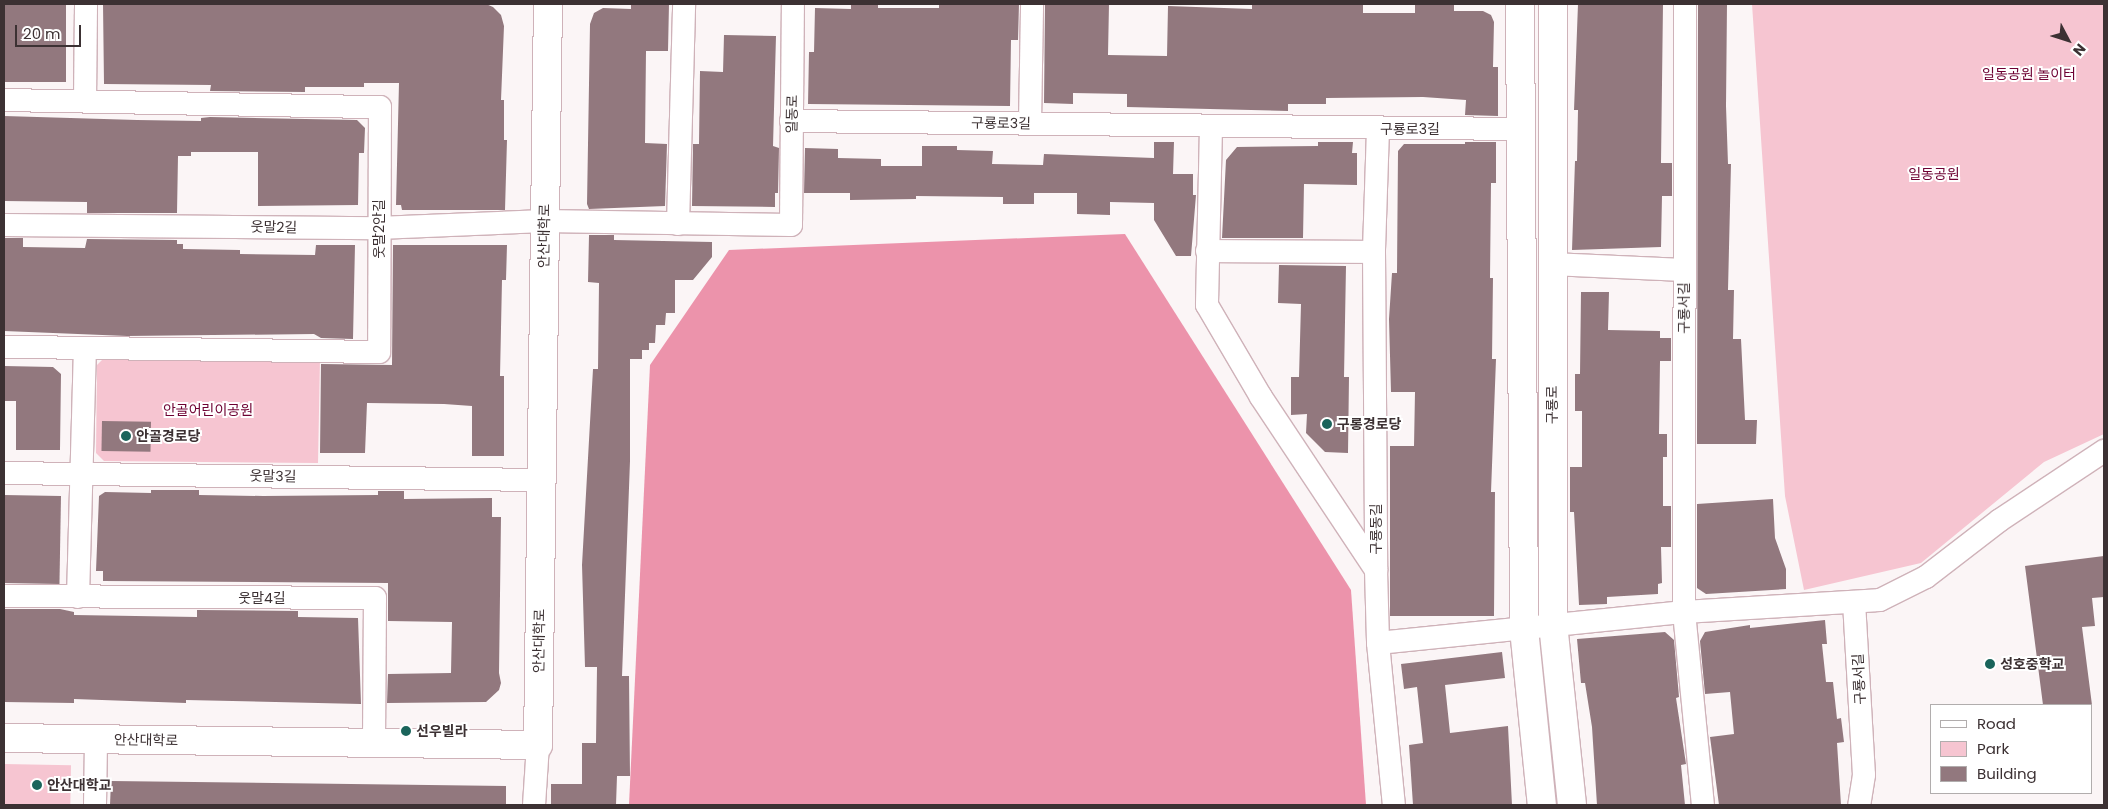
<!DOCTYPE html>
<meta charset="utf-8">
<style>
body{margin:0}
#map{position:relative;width:2108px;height:809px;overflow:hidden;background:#fbf5f6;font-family:Poppins,"Noto Sans KR",sans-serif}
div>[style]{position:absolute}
.green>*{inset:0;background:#f6c5d1;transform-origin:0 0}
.forest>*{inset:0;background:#ec93ab}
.building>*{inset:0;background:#92787e;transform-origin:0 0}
.roads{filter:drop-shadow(1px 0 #cfb2b9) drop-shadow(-1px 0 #cfb2b9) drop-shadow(0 1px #cfb2b9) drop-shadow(0 -1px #cfb2b9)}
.minor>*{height:22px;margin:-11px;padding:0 11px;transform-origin:11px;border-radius:11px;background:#fff}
.tertiary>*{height:28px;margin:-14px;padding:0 14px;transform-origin:14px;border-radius:14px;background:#fff}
.dots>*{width:14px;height:14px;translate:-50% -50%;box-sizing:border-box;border:2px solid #fff;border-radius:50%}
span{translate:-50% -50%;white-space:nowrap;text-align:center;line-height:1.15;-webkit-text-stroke:4px #fff;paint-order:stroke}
.park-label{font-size:14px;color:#6d0032}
.street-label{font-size:14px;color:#3c3133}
.poi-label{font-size:14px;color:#3c3133;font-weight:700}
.left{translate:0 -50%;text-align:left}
.frame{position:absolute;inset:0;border:5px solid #3c3133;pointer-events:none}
.legend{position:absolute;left:1930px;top:704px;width:162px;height:90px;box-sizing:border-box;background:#fff;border:1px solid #b1adad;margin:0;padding:6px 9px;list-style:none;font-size:15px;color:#3c3133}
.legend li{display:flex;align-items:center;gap:10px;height:25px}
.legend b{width:25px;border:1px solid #b1adad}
.north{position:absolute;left:2043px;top:15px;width:50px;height:50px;-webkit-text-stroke:4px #fff;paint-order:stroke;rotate:130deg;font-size:14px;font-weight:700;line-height:20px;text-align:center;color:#3c3133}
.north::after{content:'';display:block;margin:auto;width:18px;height:22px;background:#3c3133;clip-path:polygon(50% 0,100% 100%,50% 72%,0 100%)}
.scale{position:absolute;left:15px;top:25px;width:66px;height:22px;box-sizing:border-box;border:2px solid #3c3133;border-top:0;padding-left:6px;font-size:15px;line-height:18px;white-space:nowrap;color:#3c3133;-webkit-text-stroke:4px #fff;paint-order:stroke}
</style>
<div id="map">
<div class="green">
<div style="clip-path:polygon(1752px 4px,2104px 4px,2104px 434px,2044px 462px,1921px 563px,1804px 590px,1785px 496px)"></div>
<div style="clip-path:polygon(105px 357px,320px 359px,318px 463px,104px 461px,96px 453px,97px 365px)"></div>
<div style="left:4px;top:764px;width:67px;height:41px;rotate:1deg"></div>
</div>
<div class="forest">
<div style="clip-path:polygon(1125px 234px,1351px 590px,1366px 805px,629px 805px,650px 365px,729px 250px)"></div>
</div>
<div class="building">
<div style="left:4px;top:4px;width:62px;height:78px"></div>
<div style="clip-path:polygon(103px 4px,486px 4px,493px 7px,501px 15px,504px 26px,501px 100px,504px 100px,504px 140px,507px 140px,505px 210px,402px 210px,401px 205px,396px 205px,399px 83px,364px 83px,364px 87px,305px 87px,305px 92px,210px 91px,211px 85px,104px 84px)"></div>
<div style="clip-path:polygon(631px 4px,669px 4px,668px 51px,646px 51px,645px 143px,667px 144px,665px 206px,589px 209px,587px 204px,590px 24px,594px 13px,603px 8px,631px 9px)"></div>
<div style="clip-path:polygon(851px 4px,878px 4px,878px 8px,939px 8px,939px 4px,1019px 4px,1018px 40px,1011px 40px,1010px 106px,808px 104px,809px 52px,814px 52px,815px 8px,851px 9px)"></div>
<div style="clip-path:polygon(1045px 4px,1109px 4px,1108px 55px,1167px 56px,1168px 6px,1252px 9px,1252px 4px,1363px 4px,1363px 13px,1415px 13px,1415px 4px,1454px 4px,1454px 11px,1483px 11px,1491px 15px,1494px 22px,1493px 67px,1498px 67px,1498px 116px,1465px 115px,1466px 100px,1423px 97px,1326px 98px,1326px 104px,1288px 104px,1288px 111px,1127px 107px,1127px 94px,1073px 93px,1073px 104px,1044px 103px)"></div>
<div style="clip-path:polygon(1578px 4px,1663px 4px,1661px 163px,1672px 163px,1672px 196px,1662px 196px,1661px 247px,1572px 250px,1575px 161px,1577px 161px,1578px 110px,1574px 110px)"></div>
<div style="clip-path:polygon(1698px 4px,1727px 4px,1726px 106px,1728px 164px,1731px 164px,1728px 290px,1734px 290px,1733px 339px,1741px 339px,1745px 420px,1757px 420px,1756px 444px,1697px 444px)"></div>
<div style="clip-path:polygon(724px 35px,776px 36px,773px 146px,779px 148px,778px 193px,775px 193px,775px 207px,692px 206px,693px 144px,699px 144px,700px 71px,723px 72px)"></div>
<div style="clip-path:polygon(4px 116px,137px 120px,201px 121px,201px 118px,210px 117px,357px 120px,365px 128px,364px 153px,359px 153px,358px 205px,258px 206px,258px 152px,191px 152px,191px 156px,178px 156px,177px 213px,87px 213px,87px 202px,4px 201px)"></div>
<div style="clip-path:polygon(1154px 142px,1174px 142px,1173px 174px,1193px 174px,1193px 195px,1196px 195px,1191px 256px,1176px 256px,1154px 220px,1154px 203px,1110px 202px,1110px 215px,1077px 214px,1077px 193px,1034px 193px,1034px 204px,1003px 204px,1003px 197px,916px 196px,916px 199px,850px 200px,850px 193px,804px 193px,805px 148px,838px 149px,838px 158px,881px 159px,881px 166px,922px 166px,922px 146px,957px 146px,957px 150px,993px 151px,992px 164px,1043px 165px,1044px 154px,1154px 158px)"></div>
<div style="clip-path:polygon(1318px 142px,1353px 142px,1352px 153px,1357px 153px,1357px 185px,1304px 184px,1303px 238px,1222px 238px,1226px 160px,1237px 147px,1318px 146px)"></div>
<div style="clip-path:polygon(1465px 142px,1496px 142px,1496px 183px,1491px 183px,1490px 278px,1493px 278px,1492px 359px,1496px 359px,1491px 492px,1495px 492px,1494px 616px,1390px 616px,1390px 446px,1414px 446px,1415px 392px,1391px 392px,1389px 319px,1392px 273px,1397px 273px,1398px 151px,1404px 144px,1465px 144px)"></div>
<div style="clip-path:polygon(589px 235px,614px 235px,614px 240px,712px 242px,712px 257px,693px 280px,675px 280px,675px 313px,666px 313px,665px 325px,656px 325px,655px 343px,649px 343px,649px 350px,642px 350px,642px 359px,630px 359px,630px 461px,622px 676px,629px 676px,630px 776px,617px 776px,616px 805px,551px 805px,551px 784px,582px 784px,582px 743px,596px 743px,597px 667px,585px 667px,582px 565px,593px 369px,598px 369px,599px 283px,588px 282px)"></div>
<div style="clip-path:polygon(4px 238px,23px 238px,23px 247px,85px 248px,87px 239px,177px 240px,177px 244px,183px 244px,183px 249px,240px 250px,240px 254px,315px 255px,316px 245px,355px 245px,353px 339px,321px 338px,314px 334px,127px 336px,4px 331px)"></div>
<div style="clip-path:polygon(393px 245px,507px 245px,506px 280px,502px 280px,500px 376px,504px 376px,504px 456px,472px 456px,472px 406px,444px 404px,367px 403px,365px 453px,320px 453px,321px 364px,392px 365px)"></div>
<div style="clip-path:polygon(1279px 265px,1346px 266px,1344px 377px,1349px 377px,1348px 453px,1325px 452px,1306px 433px,1307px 414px,1291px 415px,1291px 377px,1299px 377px,1301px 304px,1278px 303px)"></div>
<div style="clip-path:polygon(1581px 292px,1609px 292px,1608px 330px,1660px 331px,1660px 338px,1671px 338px,1671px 361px,1660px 361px,1659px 434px,1667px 434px,1667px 457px,1663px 457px,1663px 506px,1671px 506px,1671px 547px,1661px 547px,1662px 583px,1658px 584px,1658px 594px,1607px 597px,1607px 604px,1579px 605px,1574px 512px,1570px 512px,1570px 467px,1582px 467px,1582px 411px,1575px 411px,1575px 374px,1580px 374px)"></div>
<div style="clip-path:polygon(4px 366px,53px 367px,61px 374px,60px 450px,16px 450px,16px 401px,4px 401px)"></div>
<div style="left:102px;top:421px;width:49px;height:30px;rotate:1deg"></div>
<div style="clip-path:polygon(151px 490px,199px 490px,199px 495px,263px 496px,378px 495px,378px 491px,404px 491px,404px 499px,492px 498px,492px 517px,501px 517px,499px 673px,501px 683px,499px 690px,486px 702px,387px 703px,388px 674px,451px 673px,452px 622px,388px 621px,388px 583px,103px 581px,103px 571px,96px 571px,99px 496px,105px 492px,151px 493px)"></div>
<div style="left:4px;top:495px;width:57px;height:88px;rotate:1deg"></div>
<div style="clip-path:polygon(1773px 499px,1775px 538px,1786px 569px,1786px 589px,1706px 594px,1697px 588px,1697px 504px)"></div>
<div style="clip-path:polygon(2104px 556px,2104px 597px,2092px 598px,2095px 626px,2082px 627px,2092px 705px,2043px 705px,2025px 566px)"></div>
<div style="clip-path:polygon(4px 609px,60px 609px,74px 612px,74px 615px,197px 617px,197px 610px,298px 611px,298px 617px,358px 618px,361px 704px,186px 700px,186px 703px,74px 699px,74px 703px,4px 702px)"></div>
<div style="clip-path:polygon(1825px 620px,1827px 644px,1822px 644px,1826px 682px,1833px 682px,1837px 719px,1841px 718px,1844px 742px,1837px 743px,1841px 805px,1719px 805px,1710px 737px,1734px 734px,1730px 692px,1705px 694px,1700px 641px,1705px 632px,1750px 625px,1750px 628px)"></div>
<div style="clip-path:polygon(1665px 632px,1674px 640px,1679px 697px,1676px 698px,1686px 764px,1681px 765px,1685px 805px,1597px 805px,1592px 727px,1585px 683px,1581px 683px,1577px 639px)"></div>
<div style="clip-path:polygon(1502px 652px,1505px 678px,1445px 685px,1450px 733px,1508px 726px,1512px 805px,1413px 805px,1409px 745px,1423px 743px,1417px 687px,1404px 689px,1401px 664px)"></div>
<div style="clip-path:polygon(111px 781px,506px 786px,506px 805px,110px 805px)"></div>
</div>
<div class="roads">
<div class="minor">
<div style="left:1685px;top:4px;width:608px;rotate:90.09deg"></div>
<div style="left:1684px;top:612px;width:194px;rotate:84.4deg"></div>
<div style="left:4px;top:100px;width:376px;rotate:1.1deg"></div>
<div style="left:380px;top:107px;width:245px;rotate:90.2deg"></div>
<div style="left:379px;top:352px;width:375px;rotate:-179.2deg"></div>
<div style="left:85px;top:101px;width:97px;rotate:-89.4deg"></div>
<div style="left:791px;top:121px;width:728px;rotate:0.63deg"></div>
<div style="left:1030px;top:123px;width:119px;rotate:-89deg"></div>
<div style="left:1211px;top:127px;width:178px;rotate:91.3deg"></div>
<div style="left:1207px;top:305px;width:107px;rotate:59.6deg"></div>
<div style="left:1261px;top:397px;width:208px;rotate:56.4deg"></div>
<div style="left:1378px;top:129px;width:123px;rotate:91.9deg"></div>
<div style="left:1374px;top:252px;width:318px;rotate:89.6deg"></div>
<div style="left:1376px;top:570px;width:73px;rotate:88.4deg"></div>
<div style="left:1378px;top:643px;width:163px;rotate:84.4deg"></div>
<div style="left:678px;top:224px;width:220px;rotate:-88.4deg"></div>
<div style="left:4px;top:225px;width:374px;rotate:0.5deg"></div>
<div style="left:378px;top:228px;width:166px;rotate:-2.4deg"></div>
<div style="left:544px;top:221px;width:247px;rotate:0.9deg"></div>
<div style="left:791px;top:225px;width:221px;rotate:-89.5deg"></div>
<div style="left:1207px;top:251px;width:167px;rotate:0.3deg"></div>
<div style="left:1551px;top:264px;width:133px;rotate:2.6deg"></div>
<div style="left:4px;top:473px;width:538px;rotate:0.75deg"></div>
<div style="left:4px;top:596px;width:371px;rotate:0.3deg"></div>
<div style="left:375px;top:598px;width:145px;rotate:90.4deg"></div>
<div style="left:78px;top:597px;width:249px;rotate:-88.4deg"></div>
<div style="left:1854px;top:602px;width:173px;rotate:86.7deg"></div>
<div style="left:1864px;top:775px;width:30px;rotate:99deg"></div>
<div style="left:1378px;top:643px;width:308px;rotate:-5.8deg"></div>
<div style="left:1684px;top:612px;width:196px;rotate:-3.5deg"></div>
<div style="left:1880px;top:600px;width:51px;rotate:-26.6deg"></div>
<div style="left:1926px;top:577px;width:93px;rotate:-37.6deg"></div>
<div style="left:2000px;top:520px;width:125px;rotate:-33.6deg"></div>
<div style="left:95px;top:805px;width:66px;rotate:-89.1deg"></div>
<div style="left:534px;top:805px;width:60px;rotate:-86.2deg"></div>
</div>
<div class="tertiary">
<div style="left:1520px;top:4px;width:625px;rotate:89.63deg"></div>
<div style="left:1524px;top:629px;width:177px;rotate:84.2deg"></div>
<div style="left:1553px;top:4px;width:620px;rotate:90deg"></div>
<div style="left:1553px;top:624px;width:182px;rotate:84deg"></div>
<div style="left:4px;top:738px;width:534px;rotate:0.75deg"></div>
<div style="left:538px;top:745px;width:741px;rotate:-89.23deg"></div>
</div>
</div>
<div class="dots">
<div style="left:1327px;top:424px;background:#1a645b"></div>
<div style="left:126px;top:436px;background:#1a645b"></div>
<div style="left:1990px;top:664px;background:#1a645b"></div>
<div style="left:406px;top:731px;background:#1a645b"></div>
<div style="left:37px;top:785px;background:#1a645b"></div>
</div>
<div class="park-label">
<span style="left:2029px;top:74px">일동공원 놀이터</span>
<span style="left:1934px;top:174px">일동공원</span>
<span style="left:208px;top:410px">안골어린이공원</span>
</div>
<div class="street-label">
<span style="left:792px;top:114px;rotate:-89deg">일동로</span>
<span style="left:1001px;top:123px;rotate:1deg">구룡로3길</span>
<span style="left:1410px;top:129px">구룡로3길</span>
<span style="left:274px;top:227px;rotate:1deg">웃말2길</span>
<span style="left:379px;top:229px;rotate:-90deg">웃말2안길</span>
<span style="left:544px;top:236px;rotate:-89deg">안산대학로</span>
<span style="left:1684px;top:308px;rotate:-90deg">구룡서길</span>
<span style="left:1552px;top:405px;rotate:-90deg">구룡로</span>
<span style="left:273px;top:476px;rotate:1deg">웃말3길</span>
<span style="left:1376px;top:529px;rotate:-90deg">구룡동길</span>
<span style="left:262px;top:598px">웃말4길</span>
<span style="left:539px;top:641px;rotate:-89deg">안산대학로</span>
<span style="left:1859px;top:679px;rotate:-93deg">구룡서길</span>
<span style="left:146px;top:740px;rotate:1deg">안산대학로</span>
</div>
<div class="poi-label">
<span class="left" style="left:1337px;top:424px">구롱경로당</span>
<span class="left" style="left:136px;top:436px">안골경로당</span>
<span class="left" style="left:2000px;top:664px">성호중학교</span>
<span class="left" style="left:416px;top:731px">선우빌라</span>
<span class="left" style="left:47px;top:785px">안산대학교</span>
</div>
<div class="frame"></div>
<ul class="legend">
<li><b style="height:6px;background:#fff"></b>Road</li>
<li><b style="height:14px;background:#f6c5d1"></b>Park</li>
<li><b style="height:14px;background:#92787e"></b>Building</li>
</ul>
<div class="north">N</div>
<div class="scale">20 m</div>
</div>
